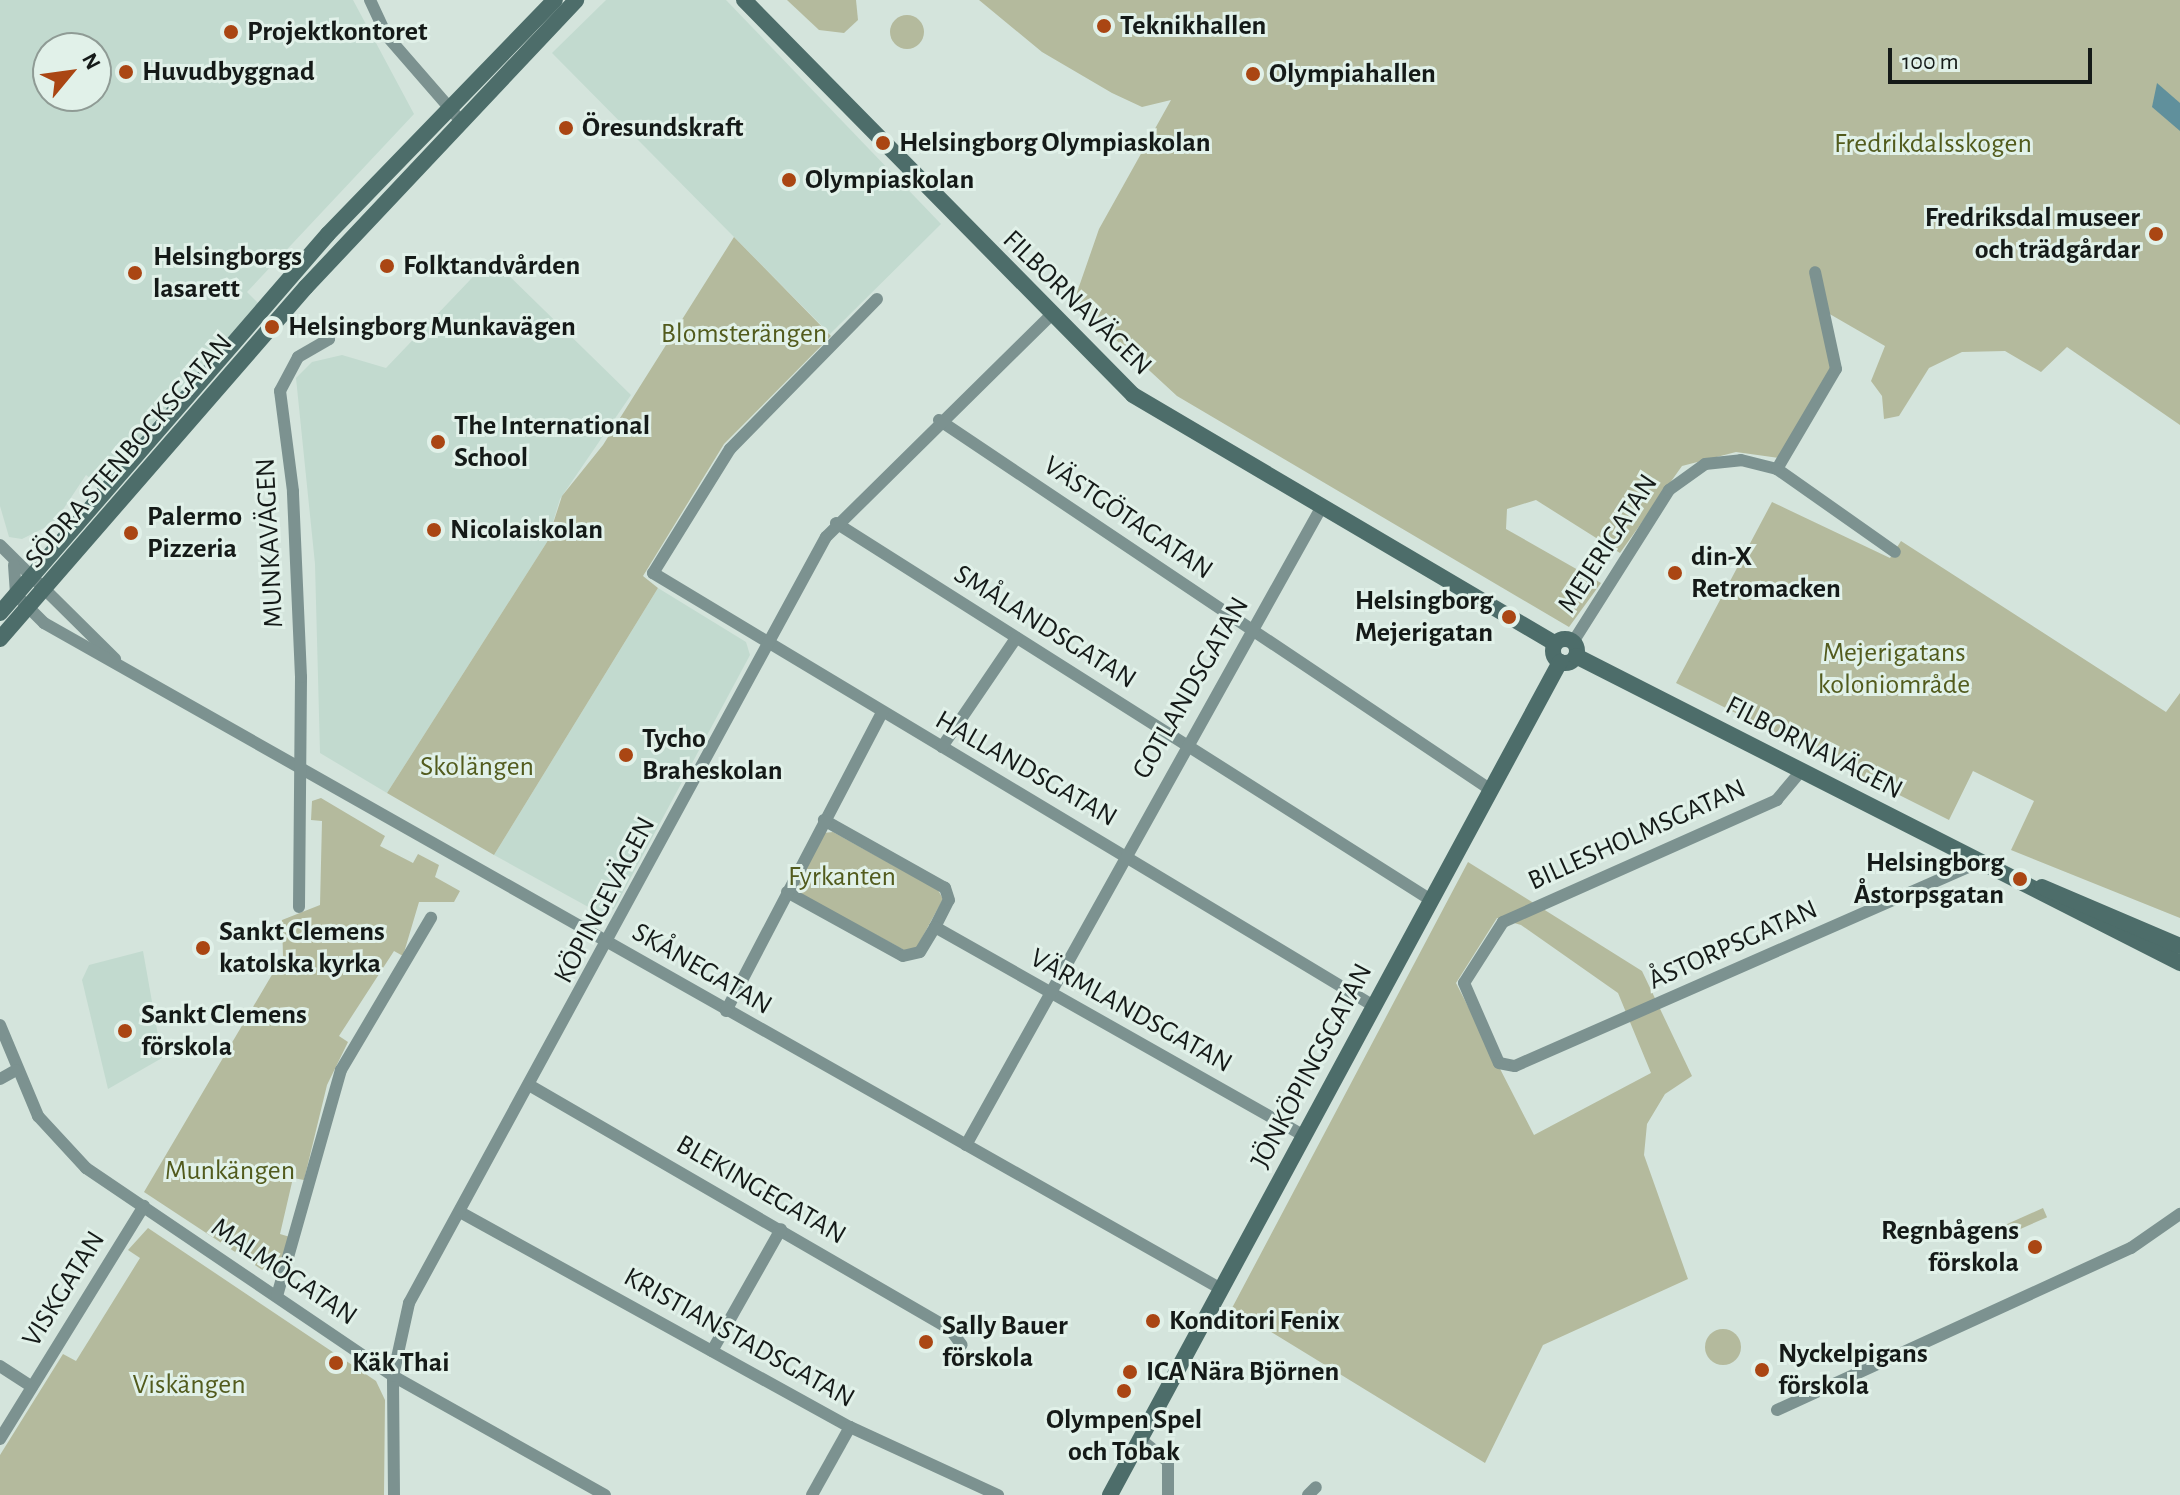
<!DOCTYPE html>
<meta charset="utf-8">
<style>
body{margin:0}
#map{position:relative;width:2180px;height:1495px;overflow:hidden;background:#d4e4dc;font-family:"Alegreya Sans",sans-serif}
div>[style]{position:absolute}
.built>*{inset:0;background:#c2dacf}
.green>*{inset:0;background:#b4ba9d;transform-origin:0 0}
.round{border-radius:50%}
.water>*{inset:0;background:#60909c}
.street>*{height:12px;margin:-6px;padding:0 6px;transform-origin:6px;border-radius:6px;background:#7c9290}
.secondary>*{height:16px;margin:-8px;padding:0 8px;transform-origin:8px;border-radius:8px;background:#4d6d6a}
.secondary>.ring{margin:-8px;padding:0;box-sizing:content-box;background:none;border:16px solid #4d6d6a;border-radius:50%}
.dots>*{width:22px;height:22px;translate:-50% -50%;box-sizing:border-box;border:4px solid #e1f1e9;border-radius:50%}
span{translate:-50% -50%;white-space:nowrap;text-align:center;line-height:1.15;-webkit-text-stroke:6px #e1f1e9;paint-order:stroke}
.poi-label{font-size:28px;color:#151a18;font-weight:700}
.left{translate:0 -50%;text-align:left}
.right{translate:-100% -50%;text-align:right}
.park-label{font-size:28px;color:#525b1d}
.street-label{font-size:28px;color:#151a18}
.north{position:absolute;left:32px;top:32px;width:80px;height:80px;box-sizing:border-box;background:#e1f1e9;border:2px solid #8f9b95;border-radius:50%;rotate:61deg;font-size:22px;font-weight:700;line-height:32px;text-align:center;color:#151a18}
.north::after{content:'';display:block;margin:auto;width:28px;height:36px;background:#aa4613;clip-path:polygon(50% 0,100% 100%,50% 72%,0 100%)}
.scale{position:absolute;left:1888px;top:48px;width:204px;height:36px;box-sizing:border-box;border:4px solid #151a18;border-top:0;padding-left:10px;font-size:24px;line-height:28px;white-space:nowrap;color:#151a18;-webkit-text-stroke:6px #e1f1e9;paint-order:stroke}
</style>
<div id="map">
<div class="built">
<div style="clip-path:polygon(evenodd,0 0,353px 0,414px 114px,247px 292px,258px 303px,99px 485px,86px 475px,54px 523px,22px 539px,9px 537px,0 506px,0 0,48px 48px,96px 48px,96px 96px,48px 96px,48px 48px)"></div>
<div style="clip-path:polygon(606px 0,726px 0,941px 224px,830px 334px,552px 53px)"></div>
<div style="clip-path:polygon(491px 258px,631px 395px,560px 499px,547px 542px,387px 793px,320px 753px,315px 564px,296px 378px,312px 362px,342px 355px,386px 368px)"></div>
<div style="clip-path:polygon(658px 588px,746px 642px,750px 655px,614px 909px,601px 914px,494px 855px)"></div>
<div style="clip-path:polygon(143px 951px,162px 1058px,108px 1089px,82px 980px,89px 965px)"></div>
</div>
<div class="green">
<div style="clip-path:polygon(787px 0,856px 0,858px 20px,844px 33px,819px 30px)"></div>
<div style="clip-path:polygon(979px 0,2180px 0,2180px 425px,2067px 347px,2041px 372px,2005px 351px,1962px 352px,1929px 368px,1899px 416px,1884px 419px,1882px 396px,1871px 381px,1885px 346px,1821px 309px,1831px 367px,1779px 458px,1736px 452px,1682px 466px,1620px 553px,1536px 500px,1507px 509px,1506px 529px,1601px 583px,1569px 627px,1177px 396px,1074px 301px,1099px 229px,1171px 100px,1142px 107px,1112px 93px,1042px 52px)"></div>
<div class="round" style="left:890px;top:15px;width:34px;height:34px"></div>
<div style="clip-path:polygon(734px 237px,831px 336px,724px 444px,643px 576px,658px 588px,494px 855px,387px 793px,547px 542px,562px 496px,603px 445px)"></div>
<div style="clip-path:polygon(1772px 502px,1890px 558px,1901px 541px,2166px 712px,2180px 693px,2180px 918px,2011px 850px,2034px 801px,1973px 771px,1949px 820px,1676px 683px)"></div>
<div style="clip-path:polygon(321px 798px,385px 836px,380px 846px,413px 863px,418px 854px,439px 865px,435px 877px,460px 891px,454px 902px,419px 902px,403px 956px,394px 951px,339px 1036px,348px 1042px,327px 1085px,304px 1180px,293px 1178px,280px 1234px,290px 1237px,280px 1267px,267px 1273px,144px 1192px,283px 956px,282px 920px,320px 905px,322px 821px,311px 820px,312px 801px)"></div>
<div style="clip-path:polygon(833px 832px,938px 890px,943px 899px,917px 947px,906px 951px,802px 895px,798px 884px,823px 833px)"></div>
<div style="clip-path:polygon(evenodd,1468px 862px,1642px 971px,1692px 1076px,1665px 1094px,1647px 1124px,1644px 1155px,1688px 1279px,1543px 1345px,1485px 1463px,1232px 1308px,1468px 862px,1497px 918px,1521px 925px,1618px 993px,1651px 1073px,1534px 1135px,1456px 983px,1497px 918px)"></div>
<div style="left:2043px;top:1208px;width:10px;height:49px;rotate:66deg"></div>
<div style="clip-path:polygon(148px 1228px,376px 1381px,385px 1400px,384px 1495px,0 1495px,0 1455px,63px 1354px,76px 1361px,140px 1258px,128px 1250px)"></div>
<div class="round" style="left:1705px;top:1329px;width:36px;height:36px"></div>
</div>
<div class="water">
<div style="clip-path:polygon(2157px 83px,2180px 103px,2180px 131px,2152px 107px)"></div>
</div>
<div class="street">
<div style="left:370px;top:0;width:40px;rotate:65deg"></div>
<div style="left:387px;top:36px;width:113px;rotate:49deg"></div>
<div style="left:877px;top:299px;width:210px;rotate:134.4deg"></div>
<div style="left:730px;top:449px;width:146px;rotate:121.8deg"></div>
<div style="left:653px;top:573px;width:841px;rotate:30.99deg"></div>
<div style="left:939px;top:420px;width:665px;rotate:33.83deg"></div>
<div style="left:1777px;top:469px;width:116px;rotate:-59.5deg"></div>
<div style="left:1836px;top:369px;width:99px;rotate:-102.2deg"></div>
<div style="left:836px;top:523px;width:704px;rotate:32.36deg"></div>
<div style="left:0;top:545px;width:162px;rotate:44.7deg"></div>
<div style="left:14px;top:565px;width:30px;rotate:86deg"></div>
<div style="left:16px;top:595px;width:40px;rotate:45deg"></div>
<div style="left:44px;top:623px;width:1352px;rotate:29.5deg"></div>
<div style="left:1573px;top:642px;width:180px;rotate:-57.7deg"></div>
<div style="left:1669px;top:490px;width:44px;rotate:-35.8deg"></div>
<div style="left:1705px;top:464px;width:36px;rotate:-6deg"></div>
<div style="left:1741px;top:460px;width:37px;rotate:14deg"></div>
<div style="left:1777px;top:469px;width:144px;rotate:35.1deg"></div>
<div style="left:942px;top:747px;width:132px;rotate:-55.8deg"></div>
<div style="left:1801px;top:771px;width:38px;rotate:130deg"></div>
<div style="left:1777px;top:800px;width:300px;rotate:156deg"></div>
<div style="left:1503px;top:922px;width:72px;rotate:122.6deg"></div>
<div style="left:1464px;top:983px;width:87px;rotate:66.4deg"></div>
<div style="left:1499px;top:1063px;width:16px;rotate:11deg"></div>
<div style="left:1515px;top:1066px;width:495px;rotate:-23.7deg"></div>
<div style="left:1968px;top:867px;width:11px;rotate:-56deg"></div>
<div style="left:787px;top:892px;width:132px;rotate:28.9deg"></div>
<div style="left:903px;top:956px;width:17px;rotate:-13deg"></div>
<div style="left:920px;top:952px;width:29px;rotate:-59deg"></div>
<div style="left:935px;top:927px;width:30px;rotate:-63deg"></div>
<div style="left:949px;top:900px;width:13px;rotate:-108deg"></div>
<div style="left:945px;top:888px;width:139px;rotate:-150.7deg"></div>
<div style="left:299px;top:907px;width:230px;rotate:-89.5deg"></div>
<div style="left:301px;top:677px;width:186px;rotate:-92.5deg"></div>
<div style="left:293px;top:491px;width:101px;rotate:-97.4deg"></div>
<div style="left:280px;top:391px;width:38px;rotate:-62deg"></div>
<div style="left:298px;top:357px;width:36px;rotate:-30deg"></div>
<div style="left:935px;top:927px;width:424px;rotate:29.5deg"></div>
<div style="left:726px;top:1011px;width:337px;rotate:-62.4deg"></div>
<div style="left:0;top:1025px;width:99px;rotate:67.3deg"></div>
<div style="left:38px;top:1116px;width:71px;rotate:47.3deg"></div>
<div style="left:86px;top:1168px;width:371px;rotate:34.1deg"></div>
<div style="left:393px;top:1376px;width:243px;rotate:29.3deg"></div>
<div style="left:0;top:1079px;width:18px;rotate:-29deg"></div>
<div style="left:529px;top:1085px;width:485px;rotate:30.1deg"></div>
<div style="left:949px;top:1328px;width:21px;rotate:53deg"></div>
<div style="left:966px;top:1145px;width:729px;rotate:-60.87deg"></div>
<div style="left:460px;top:1212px;width:445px;rotate:28.9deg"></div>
<div style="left:850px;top:1427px;width:163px;rotate:24.7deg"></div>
<div style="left:277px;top:1296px;width:235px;rotate:-74.2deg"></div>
<div style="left:341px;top:1070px;width:177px;rotate:-59.4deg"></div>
<div style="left:712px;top:1351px;width:140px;rotate:-60.5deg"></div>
<div style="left:0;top:1366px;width:38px;rotate:33deg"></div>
<div style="left:1777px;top:1410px;width:389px;rotate:-24.6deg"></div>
<div style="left:2131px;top:1248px;width:60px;rotate:-34.8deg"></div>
<div style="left:0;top:1439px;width:274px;rotate:-58.3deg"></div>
<div style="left:1140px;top:1439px;width:36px;rotate:39deg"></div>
<div style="left:1168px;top:1462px;width:33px;rotate:90deg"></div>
<div style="left:394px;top:1495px;width:119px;rotate:-90.5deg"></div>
<div style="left:393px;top:1376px;width:75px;rotate:-77.6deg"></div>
<div style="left:409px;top:1303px;width:872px;rotate:-61.44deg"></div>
<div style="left:826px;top:537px;width:313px;rotate:-44.6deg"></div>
<div style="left:812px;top:1495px;width:78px;rotate:-60.8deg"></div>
<div style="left:1308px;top:1495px;width:11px;rotate:-45deg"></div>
</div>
<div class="secondary">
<div style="left:744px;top:0;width:554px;rotate:45.44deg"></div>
<div style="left:1133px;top:395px;width:490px;rotate:30.5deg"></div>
<div style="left:0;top:613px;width:501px;rotate:-49.13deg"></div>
<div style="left:328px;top:234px;width:326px;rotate:-45.9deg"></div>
<div class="ring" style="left:1553px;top:639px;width:8px;height:8px"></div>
<div style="left:0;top:639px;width:466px;rotate:-49deg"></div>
<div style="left:306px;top:287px;width:394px;rotate:-46.7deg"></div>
<div style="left:1576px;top:656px;width:678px;rotate:26.94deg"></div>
<div style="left:2042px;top:887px;width:150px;rotate:23.1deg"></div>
<div style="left:1110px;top:1495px;width:947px;rotate:-61.62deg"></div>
</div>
<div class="dots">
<div style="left:1104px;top:26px;background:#aa4613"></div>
<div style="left:231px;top:32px;background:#aa4613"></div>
<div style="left:126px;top:72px;background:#aa4613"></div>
<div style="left:1253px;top:74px;background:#aa4613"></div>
<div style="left:566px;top:128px;background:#aa4613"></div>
<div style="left:883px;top:143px;background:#aa4613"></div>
<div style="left:789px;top:180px;background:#aa4613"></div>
<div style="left:2156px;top:234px;background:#aa4613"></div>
<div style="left:387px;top:266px;background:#aa4613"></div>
<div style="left:135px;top:273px;background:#aa4613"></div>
<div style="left:272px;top:327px;background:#aa4613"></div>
<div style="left:438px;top:442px;background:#aa4613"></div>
<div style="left:434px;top:530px;background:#aa4613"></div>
<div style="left:131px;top:533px;background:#aa4613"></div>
<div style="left:1675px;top:573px;background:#aa4613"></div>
<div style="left:1509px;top:617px;background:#aa4613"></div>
<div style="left:626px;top:755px;background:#aa4613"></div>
<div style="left:2020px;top:879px;background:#aa4613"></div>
<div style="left:203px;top:948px;background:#aa4613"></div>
<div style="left:125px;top:1031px;background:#aa4613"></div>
<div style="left:2035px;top:1247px;background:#aa4613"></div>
<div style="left:1153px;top:1321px;background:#aa4613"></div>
<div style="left:926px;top:1342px;background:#aa4613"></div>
<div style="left:336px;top:1363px;background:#aa4613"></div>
<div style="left:1762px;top:1370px;background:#aa4613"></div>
<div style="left:1130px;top:1372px;background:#aa4613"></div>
<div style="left:1124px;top:1391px;background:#aa4613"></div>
</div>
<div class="poi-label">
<span class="left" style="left:1120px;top:26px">Teknikhallen</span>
<span class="left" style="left:247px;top:32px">Projektkontoret</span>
<span class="left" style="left:142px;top:72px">Huvudbyggnad</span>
<span class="left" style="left:1269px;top:74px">Olympiahallen</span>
<span class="left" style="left:582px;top:128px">Öresundskraft</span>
<span class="left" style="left:899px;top:143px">Helsingborg Olympiaskolan</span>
<span class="left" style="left:805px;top:180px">Olympiaskolan</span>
<span class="right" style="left:2140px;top:234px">Fredriksdal museer<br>och trädgårdar</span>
<span class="left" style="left:153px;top:273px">Helsingborgs<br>lasarett</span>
<span class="left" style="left:403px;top:266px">Folktandvården</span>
<span class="left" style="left:288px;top:327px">Helsingborg Munkavägen</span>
<span class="left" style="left:454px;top:442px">The International<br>School</span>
<span class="left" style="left:147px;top:533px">Palermo<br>Pizzeria</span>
<span class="left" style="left:450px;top:530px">Nicolaiskolan</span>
<span class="left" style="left:1691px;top:573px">din-X<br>Retromacken</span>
<span class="right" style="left:1493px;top:617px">Helsingborg<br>Mejerigatan</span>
<span class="left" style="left:642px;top:755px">Tycho<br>Braheskolan</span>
<span class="right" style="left:2004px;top:879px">Helsingborg<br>Åstorpsgatan</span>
<span class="left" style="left:219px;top:948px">Sankt Clemens<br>katolska kyrka</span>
<span class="left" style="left:141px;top:1031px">Sankt Clemens<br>förskola</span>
<span class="right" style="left:2019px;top:1247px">Regnbågens<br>förskola</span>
<span class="left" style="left:1169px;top:1321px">Konditori Fenix</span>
<span class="left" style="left:942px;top:1342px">Sally Bauer<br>förskola</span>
<span class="left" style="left:1778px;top:1370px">Nyckelpigans<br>förskola</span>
<span class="left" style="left:352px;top:1363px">Käk Thai</span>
<span class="left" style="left:1146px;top:1372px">ICA Nära Björnen</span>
<span style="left:1124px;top:1436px">Olympen Spel<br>och Tobak</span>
</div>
<div class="park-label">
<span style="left:1933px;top:144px">Fredrikdalsskogen</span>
<span style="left:744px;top:334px">Blomsterängen</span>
<span style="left:1894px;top:669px">Mejerigatans<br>koloniområde</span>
<span style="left:477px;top:767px">Skolängen</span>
<span style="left:842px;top:877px">Fyrkanten</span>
<span style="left:230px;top:1171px">Munkängen</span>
<span style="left:189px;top:1385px">Viskängen</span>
</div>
<div class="street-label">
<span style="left:1077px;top:303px;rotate:44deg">FILBORNAVÄGEN</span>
<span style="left:129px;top:451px;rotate:-49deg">SÖDRA STENBOCKSGATAN</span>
<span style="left:1128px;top:518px;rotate:34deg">VÄSTGÖTAGATAN</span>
<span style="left:270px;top:543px;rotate:-93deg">MUNKAVÄGEN</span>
<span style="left:1608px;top:544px;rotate:-57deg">MEJERIGATAN</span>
<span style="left:1045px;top:627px;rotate:32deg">SMÅLANDSGATAN</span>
<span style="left:1191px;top:688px;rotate:-60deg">GOTLANDSGATAN</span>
<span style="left:1814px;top:748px;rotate:27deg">FILBORNAVÄGEN</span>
<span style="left:1026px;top:769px;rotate:30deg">HALLANDSGATAN</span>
<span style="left:1637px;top:835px;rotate:-24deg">BILLESHOLMSGATAN</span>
<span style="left:605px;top:900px;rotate:-62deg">KÖPINGEVÄGEN</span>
<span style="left:1733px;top:945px;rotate:-24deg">ÅSTORPSGATAN</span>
<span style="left:702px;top:969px;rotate:30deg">SKÅNEGATAN</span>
<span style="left:1131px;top:1011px;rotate:29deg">VÄRMLANDSGATAN</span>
<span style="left:1312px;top:1066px;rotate:-62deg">JÖNKÖPINGSGATAN</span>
<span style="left:761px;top:1190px;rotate:30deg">BLEKINGEGATAN</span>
<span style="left:284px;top:1272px;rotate:34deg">MALMÖGATAN</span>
<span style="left:64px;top:1289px;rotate:-58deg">VISKGATAN</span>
<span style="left:739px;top:1338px;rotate:29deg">KRISTIANSTADSGATAN</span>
</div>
<div class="north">N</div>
<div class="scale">100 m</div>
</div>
